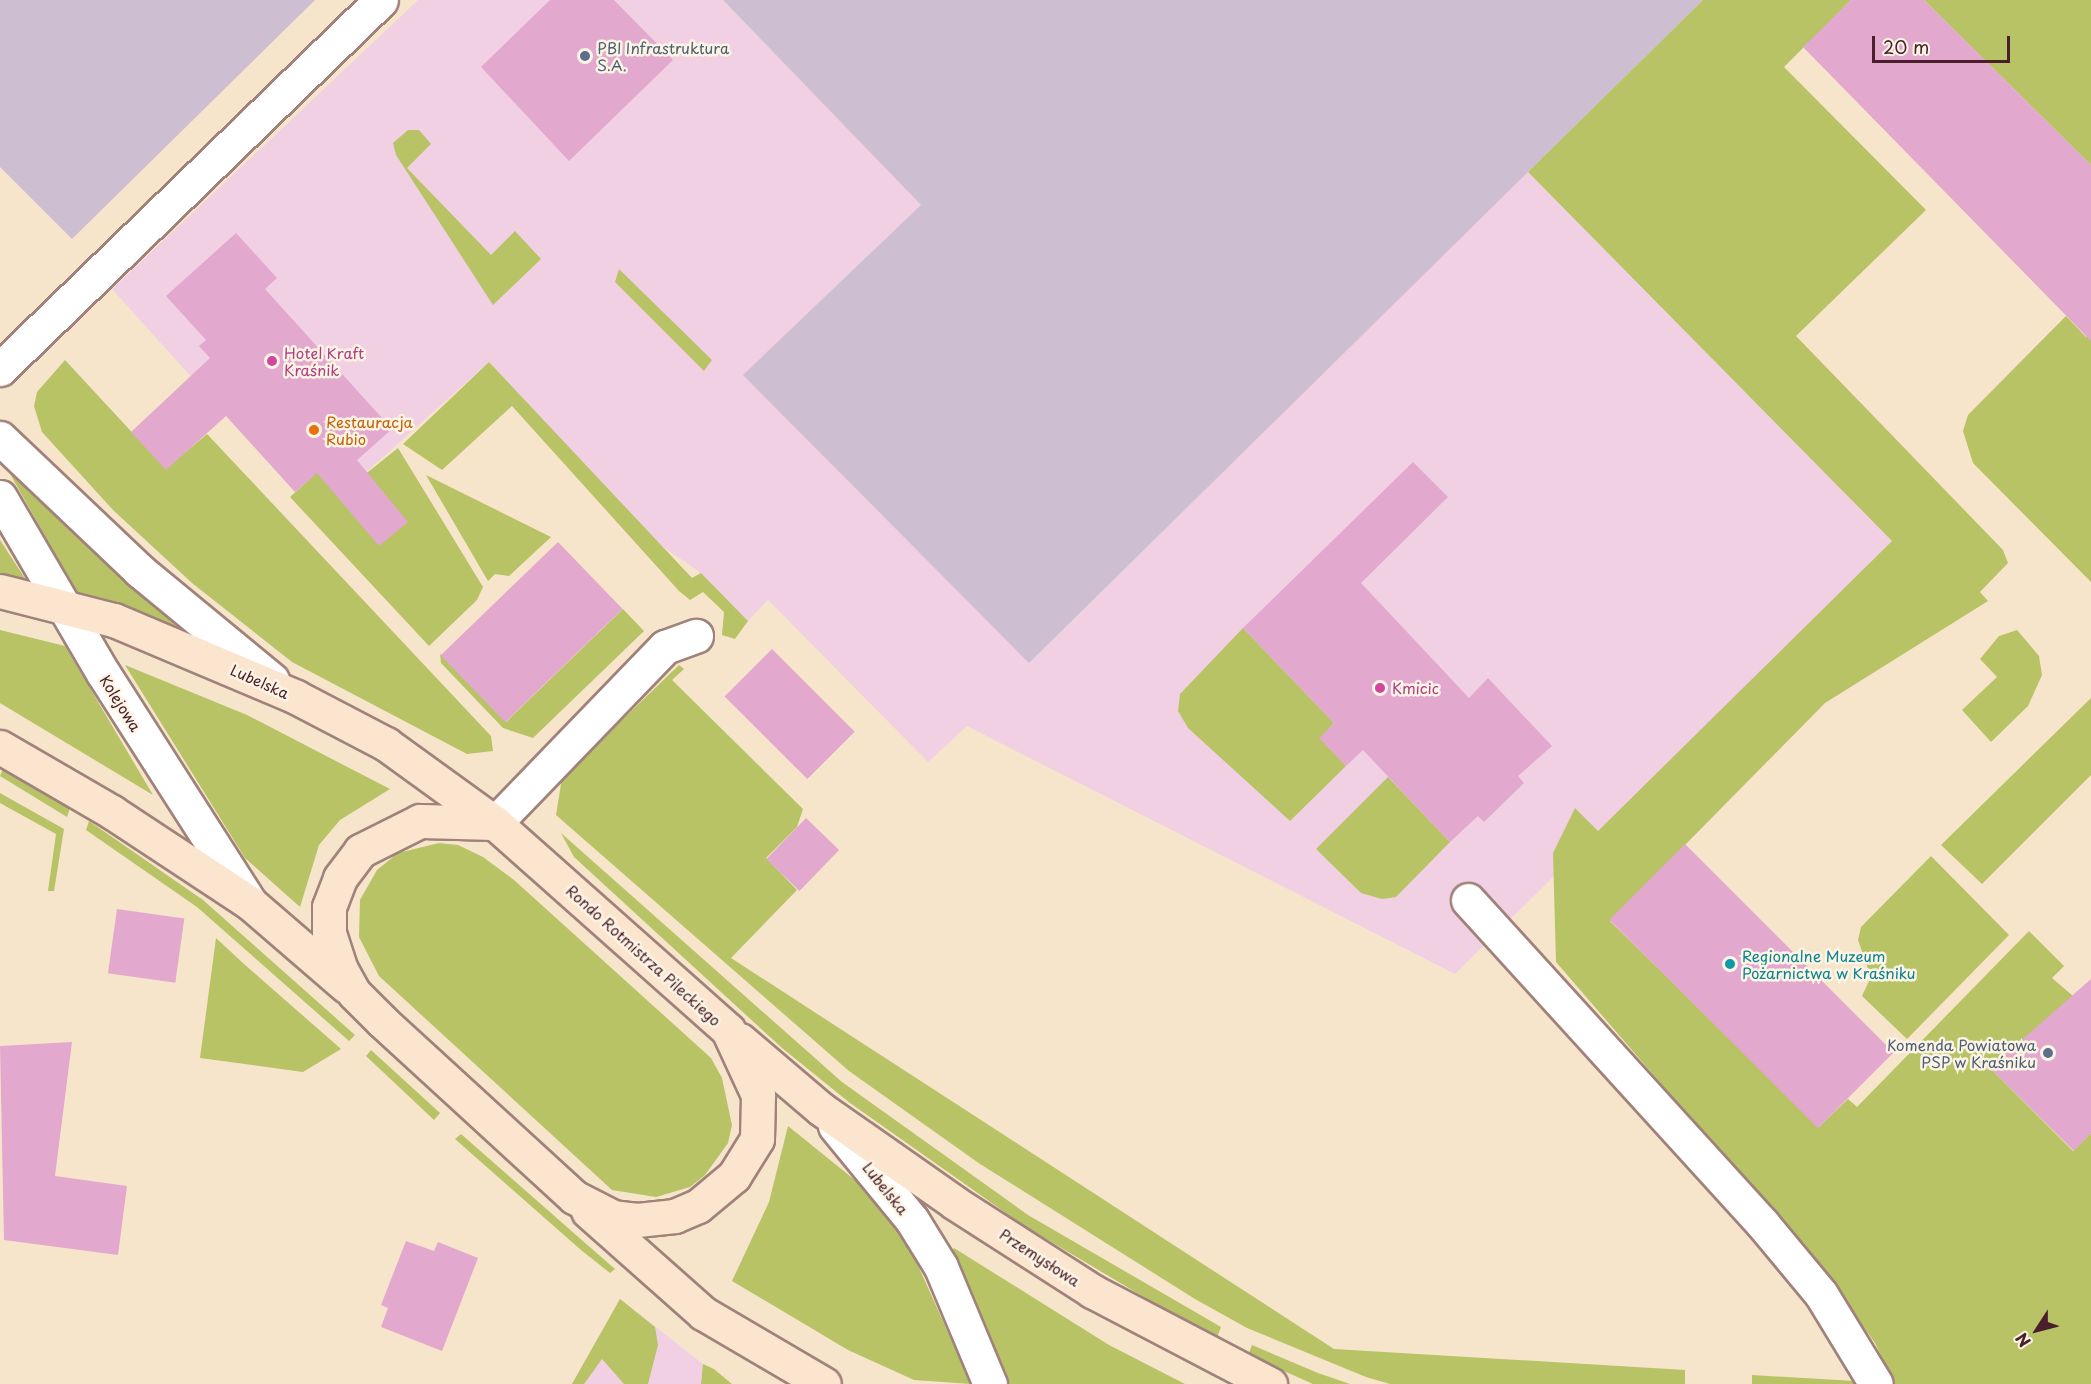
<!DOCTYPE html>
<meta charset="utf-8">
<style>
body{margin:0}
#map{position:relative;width:2091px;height:1384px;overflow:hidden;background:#f6e5cb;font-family:"Playpen Sans",sans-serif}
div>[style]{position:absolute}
.built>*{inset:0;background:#f1d0e4}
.industrial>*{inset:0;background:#cebed1}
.green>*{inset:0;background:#b7c365}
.building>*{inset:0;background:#e3a8cd;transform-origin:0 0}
.roads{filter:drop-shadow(2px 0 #a0827b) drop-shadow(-2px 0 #a0827b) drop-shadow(0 2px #a0827b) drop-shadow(0 -2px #a0827b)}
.minor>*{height:33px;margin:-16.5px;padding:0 16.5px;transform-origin:16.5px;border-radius:16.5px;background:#fff}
.tertiary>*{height:33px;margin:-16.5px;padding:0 16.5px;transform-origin:16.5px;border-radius:16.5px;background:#fff}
.secondary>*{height:33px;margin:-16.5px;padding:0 16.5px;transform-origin:16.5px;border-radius:16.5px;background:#fce5cf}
.dots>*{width:16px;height:16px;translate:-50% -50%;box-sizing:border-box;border:3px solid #fcf5e5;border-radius:50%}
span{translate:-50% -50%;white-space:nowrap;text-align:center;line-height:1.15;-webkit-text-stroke:5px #fcf5e5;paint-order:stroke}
.service-label{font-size:15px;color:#4e5e75}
.left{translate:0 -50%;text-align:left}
.right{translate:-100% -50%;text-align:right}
.hotel-label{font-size:15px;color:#b23c85}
.food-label{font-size:15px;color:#c56008}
.street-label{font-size:15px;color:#4a1f2b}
.culture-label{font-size:15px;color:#0d838f}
.north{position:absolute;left:2007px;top:1300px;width:60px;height:60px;-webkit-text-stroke:4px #fcf5e5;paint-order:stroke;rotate:234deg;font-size:16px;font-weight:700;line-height:24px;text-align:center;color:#4a1f2b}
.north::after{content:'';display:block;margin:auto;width:21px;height:27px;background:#4a1f2b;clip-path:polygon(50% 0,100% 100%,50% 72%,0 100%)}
.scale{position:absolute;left:1872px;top:36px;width:138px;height:27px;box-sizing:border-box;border:3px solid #4a1f2b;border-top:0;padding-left:8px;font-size:18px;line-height:21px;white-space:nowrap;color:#4a1f2b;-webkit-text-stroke:4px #fcf5e5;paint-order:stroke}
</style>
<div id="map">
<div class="built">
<div style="clip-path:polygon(418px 0,723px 0,921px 205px,1029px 663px,1528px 172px,1892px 541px,1455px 974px,967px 726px,928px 762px,768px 600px,748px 621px,701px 573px,653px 540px,489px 362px,343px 493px,321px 470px,295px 492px,112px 289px)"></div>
<div style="clip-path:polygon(620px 1299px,703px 1364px,701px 1384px,572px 1384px)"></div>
</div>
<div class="industrial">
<div style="clip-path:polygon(0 0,315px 0,72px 239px,0 167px)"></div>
<div style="clip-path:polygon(723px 0,1703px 0,1029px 663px,743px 375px,921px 205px)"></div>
</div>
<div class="green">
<div style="clip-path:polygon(1703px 0,1851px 0,1784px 67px,1926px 210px,1796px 336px,2003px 550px,2008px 563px,1980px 592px,1988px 601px,1825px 703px,1610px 921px,1819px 1127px,1848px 1099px,1857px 1107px,2029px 931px,2064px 966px,2052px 978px,2073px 996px,1990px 1068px,2073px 1151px,2091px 1133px,2091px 1384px,1895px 1384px,1875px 1343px,1825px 1274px,1556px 962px,1553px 853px,1575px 808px,1598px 831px,1892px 541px,1528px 172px)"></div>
<div style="clip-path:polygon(1924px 0,2091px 0,2091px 165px)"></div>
<div style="clip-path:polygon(408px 130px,419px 130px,431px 144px,407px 168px,491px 255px,515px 231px,541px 259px,493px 305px,396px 155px,393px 143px)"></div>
<div style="clip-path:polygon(619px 269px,712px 360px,704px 371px,615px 282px)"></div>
<div style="clip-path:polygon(2066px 316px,2086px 337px,2091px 333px,2091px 582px,1973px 463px,1963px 431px,1968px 415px)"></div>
<div style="clip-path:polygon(65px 360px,166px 469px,207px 434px,491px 736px,493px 751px,467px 754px,292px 662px,192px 583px,113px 510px,42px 432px,34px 406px,37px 392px)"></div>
<div style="clip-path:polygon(489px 362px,692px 578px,701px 573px,748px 621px,735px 639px,722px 635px,724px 612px,703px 592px,690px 600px,679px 591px,512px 406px,442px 470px,403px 444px)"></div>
<div style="clip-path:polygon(398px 448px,483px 587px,477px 600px,429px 646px,290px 497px,321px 469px,343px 492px)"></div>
<div style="clip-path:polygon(0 456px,97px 552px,179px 629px,77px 593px)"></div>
<div style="clip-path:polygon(426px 475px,551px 537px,509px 576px,495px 574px,488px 581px)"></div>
<div style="clip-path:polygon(0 540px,26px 580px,26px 582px,0 578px)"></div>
<div style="clip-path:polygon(623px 609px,644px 631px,533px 738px,503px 728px,441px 663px,440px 654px,506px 722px)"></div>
<div style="clip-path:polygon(1243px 628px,1334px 723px,1320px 738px,1346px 766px,1290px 821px,1188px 728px,1178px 711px,1180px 694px)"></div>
<div style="clip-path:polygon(0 630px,65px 646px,153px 795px,0 703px)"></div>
<div style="clip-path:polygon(2017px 630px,2039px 656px,2042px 675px,2028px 706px,1991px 742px,1962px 710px,1997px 677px,1980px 659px,1999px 636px)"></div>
<div style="clip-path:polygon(125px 665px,247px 715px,390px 789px,340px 820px,319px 845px,300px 907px,245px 858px)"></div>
<div style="clip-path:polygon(679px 665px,684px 669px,672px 680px,803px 809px,797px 827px,766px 858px,797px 890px,731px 958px,1334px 1349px,1685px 1370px,1685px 1384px,1390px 1384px,1366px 1377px,1247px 1328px,1195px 1299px,980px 1164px,849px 1071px,556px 815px,562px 778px)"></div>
<div style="clip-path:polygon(2091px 698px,2091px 775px,1982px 884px,1941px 845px)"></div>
<div style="clip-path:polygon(3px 769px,70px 808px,67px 817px,0 776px)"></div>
<div style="clip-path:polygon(1388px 777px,1450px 842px,1396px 897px,1382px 899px,1361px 893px,1316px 849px)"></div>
<div style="clip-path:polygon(0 793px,64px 829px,54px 891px,48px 891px,56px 834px,0 803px)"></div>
<div style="clip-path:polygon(89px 821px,203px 900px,355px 1035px,349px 1041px,197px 907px,86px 830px)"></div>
<div style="clip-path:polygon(561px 833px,842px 1082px,1028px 1215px,1221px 1327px,1216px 1340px,1023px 1225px,850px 1103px,782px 1048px,574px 857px)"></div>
<div style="clip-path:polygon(439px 843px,458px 845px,483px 857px,514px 880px,711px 1058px,722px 1078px,732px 1125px,728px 1143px,705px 1175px,690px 1187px,656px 1197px,612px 1190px,379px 976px,359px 937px,360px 900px,377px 870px,398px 853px)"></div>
<div style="clip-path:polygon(1931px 856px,2009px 935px,1907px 1039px,1862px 996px,1871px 977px,1858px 940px,1861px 927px)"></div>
<div style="clip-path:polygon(216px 938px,244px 964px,341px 1049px,303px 1072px,200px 1058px)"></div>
<div style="clip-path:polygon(371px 1050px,440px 1113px,434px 1120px,366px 1056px)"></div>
<div style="clip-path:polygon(788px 1126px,861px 1185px,908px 1243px,971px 1384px,914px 1380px,848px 1350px,732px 1281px,769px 1202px)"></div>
<div style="clip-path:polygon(461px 1134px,584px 1242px,615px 1269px,610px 1273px,581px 1250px,455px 1139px)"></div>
<div style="clip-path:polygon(954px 1248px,1109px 1345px,1185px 1384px,1008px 1384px,951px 1253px)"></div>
<div style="clip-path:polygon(620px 1299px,655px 1327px,658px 1345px,648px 1384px,624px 1384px,602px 1359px,584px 1384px,572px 1384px)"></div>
<div style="clip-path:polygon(1252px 1345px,1318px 1373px,1350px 1384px,1313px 1384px,1248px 1355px)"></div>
<div style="clip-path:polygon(703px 1364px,714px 1369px,732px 1384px,701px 1384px)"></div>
<div style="clip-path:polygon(1752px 1375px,1855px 1381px,1856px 1384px,1752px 1384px)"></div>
</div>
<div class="building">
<div style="clip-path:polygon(550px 0,614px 0,673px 60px,569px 161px,481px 67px)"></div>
<div style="clip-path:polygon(1851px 0,1924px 0,2091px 165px,2091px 341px,1803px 47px)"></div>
<div style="clip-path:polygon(236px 233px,277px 278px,265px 289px,392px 429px,357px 460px,408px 522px,379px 546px,317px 473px,295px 492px,226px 416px,166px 470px,131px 432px,210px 358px,199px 346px,206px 340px,166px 296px)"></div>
<div style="clip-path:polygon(1413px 462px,1448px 497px,1361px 583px,1469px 698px,1488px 678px,1552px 746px,1518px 776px,1524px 783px,1484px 822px,1478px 816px,1450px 842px,1363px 750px,1346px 766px,1319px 738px,1334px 723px,1243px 628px)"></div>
<div style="left:558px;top:542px;width:93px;height:163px;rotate:46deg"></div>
<div style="left:772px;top:649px;width:117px;height:67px;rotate:45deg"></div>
<div style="left:806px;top:818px;width:46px;height:57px;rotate:44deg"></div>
<div style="left:1685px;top:844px;width:295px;height:107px;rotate:45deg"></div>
<div style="left:117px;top:909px;width:68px;height:65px;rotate:8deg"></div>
<div style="clip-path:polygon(2091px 979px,2091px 1133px,2074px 1151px,1990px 1068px)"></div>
<div style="clip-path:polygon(72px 1042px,55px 1176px,127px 1186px,118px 1255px,4px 1240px,0 1046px)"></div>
<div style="clip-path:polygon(406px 1241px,434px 1251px,438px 1242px,478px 1258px,442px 1351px,381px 1327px,388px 1308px,381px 1305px)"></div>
</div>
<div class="roads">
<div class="minor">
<div style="left:0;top:369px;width:530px;rotate:-44.08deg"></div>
<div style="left:495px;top:823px;width:245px;rotate:-46deg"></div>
<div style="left:665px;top:647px;width:33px;rotate:-20deg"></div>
<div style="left:1468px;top:900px;width:437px;rotate:47.7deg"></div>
<div style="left:1762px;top:1223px;width:92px;rotate:50.3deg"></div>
<div style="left:1821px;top:1294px;width:105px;rotate:58.6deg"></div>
</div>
<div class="tertiary">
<div style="left:0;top:438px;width:193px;rotate:43.5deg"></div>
<div style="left:140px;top:571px;width:171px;rotate:39.5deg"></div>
<div style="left:0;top:497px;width:204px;rotate:59.7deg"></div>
<div style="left:103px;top:673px;width:273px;rotate:57.4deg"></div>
<div style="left:835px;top:1126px;width:122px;rotate:50.7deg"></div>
<div style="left:912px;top:1220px;width:55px;rotate:58.3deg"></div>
<div style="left:941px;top:1267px;width:127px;rotate:67.3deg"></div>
</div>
<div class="secondary">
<div style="left:0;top:591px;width:118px;rotate:14.3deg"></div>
<div style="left:114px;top:620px;width:198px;rotate:22.9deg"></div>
<div style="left:296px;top:697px;width:102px;rotate:27.6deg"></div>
<div style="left:386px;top:744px;width:135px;rotate:35.9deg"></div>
<div style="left:495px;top:823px;width:312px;rotate:41.6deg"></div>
<div style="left:728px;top:1030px;width:72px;rotate:65.2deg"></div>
<div style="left:758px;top:1095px;width:44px;rotate:91.3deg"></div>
<div style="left:757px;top:1139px;width:44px;rotate:121.9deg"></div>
<div style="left:734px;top:1176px;width:47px;rotate:140.2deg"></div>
<div style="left:698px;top:1206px;width:25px;rotate:157deg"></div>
<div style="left:675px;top:1216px;width:38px;rotate:174deg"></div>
<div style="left:637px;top:1220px;width:24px;rotate:-173deg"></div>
<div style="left:613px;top:1217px;width:44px;rotate:-152.9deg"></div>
<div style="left:574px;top:1197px;width:260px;rotate:-137.5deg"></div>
<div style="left:382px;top:1021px;width:40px;rotate:-135deg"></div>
<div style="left:354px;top:993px;width:26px;rotate:-119deg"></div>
<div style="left:341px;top:970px;width:39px;rotate:-108deg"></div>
<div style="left:329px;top:933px;width:26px;rotate:-90deg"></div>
<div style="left:329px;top:907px;width:31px;rotate:-69deg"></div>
<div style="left:340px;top:878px;width:34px;rotate:-53deg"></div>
<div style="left:360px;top:851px;width:67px;rotate:-26.6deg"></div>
<div style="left:420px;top:821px;width:75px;rotate:1.5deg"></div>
<div style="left:0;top:747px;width:129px;rotate:30.1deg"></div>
<div style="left:112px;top:812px;width:165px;rotate:33.4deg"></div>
<div style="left:250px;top:903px;width:127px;rotate:40.8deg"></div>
<div style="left:740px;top:1040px;width:106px;rotate:40.4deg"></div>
<div style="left:821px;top:1109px;width:164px;rotate:35deg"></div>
<div style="left:955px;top:1203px;width:163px;rotate:32.7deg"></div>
<div style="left:1092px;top:1291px;width:201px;rotate:27.6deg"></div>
<div style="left:588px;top:1211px;width:154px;rotate:41.6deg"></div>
<div style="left:703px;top:1313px;width:140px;rotate:30.4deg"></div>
</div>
</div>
<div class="dots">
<div style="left:585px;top:56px;background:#5c6f8a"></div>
<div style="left:272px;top:361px;background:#d1479c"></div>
<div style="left:314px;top:430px;background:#e8710a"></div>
<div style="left:1380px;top:688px;background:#d1479c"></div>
<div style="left:1730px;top:964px;background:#0f9aa8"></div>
<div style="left:2048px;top:1053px;background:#5c6f8a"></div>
</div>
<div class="service-label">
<span class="left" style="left:597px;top:56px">PBI Infrastruktura<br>S.A.</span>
<span class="right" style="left:2036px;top:1053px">Komenda Powiatowa<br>PSP w Kraśniku</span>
</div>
<div class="hotel-label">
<span class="left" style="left:284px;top:361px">Hotel Kraft<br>Kraśnik</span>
<span class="left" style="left:1392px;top:688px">Kmicic</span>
</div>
<div class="food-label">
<span class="left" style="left:326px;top:430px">Restauracja<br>Rubio</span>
</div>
<div class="street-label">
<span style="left:260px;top:681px;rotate:24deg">Lubelska</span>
<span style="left:121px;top:703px;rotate:58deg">Kolejowa</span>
<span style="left:644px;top:955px;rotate:42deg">Rondo Rotmistrza Pileckiego</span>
<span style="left:886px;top:1188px;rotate:51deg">Lubelska</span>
<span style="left:1040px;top:1257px;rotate:33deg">Przemysłowa</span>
</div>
<div class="culture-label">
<span class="left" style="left:1742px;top:964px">Regionalne Muzeum<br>Pożarnictwa w Kraśniku</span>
</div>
<div class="north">N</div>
<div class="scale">20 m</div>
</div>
